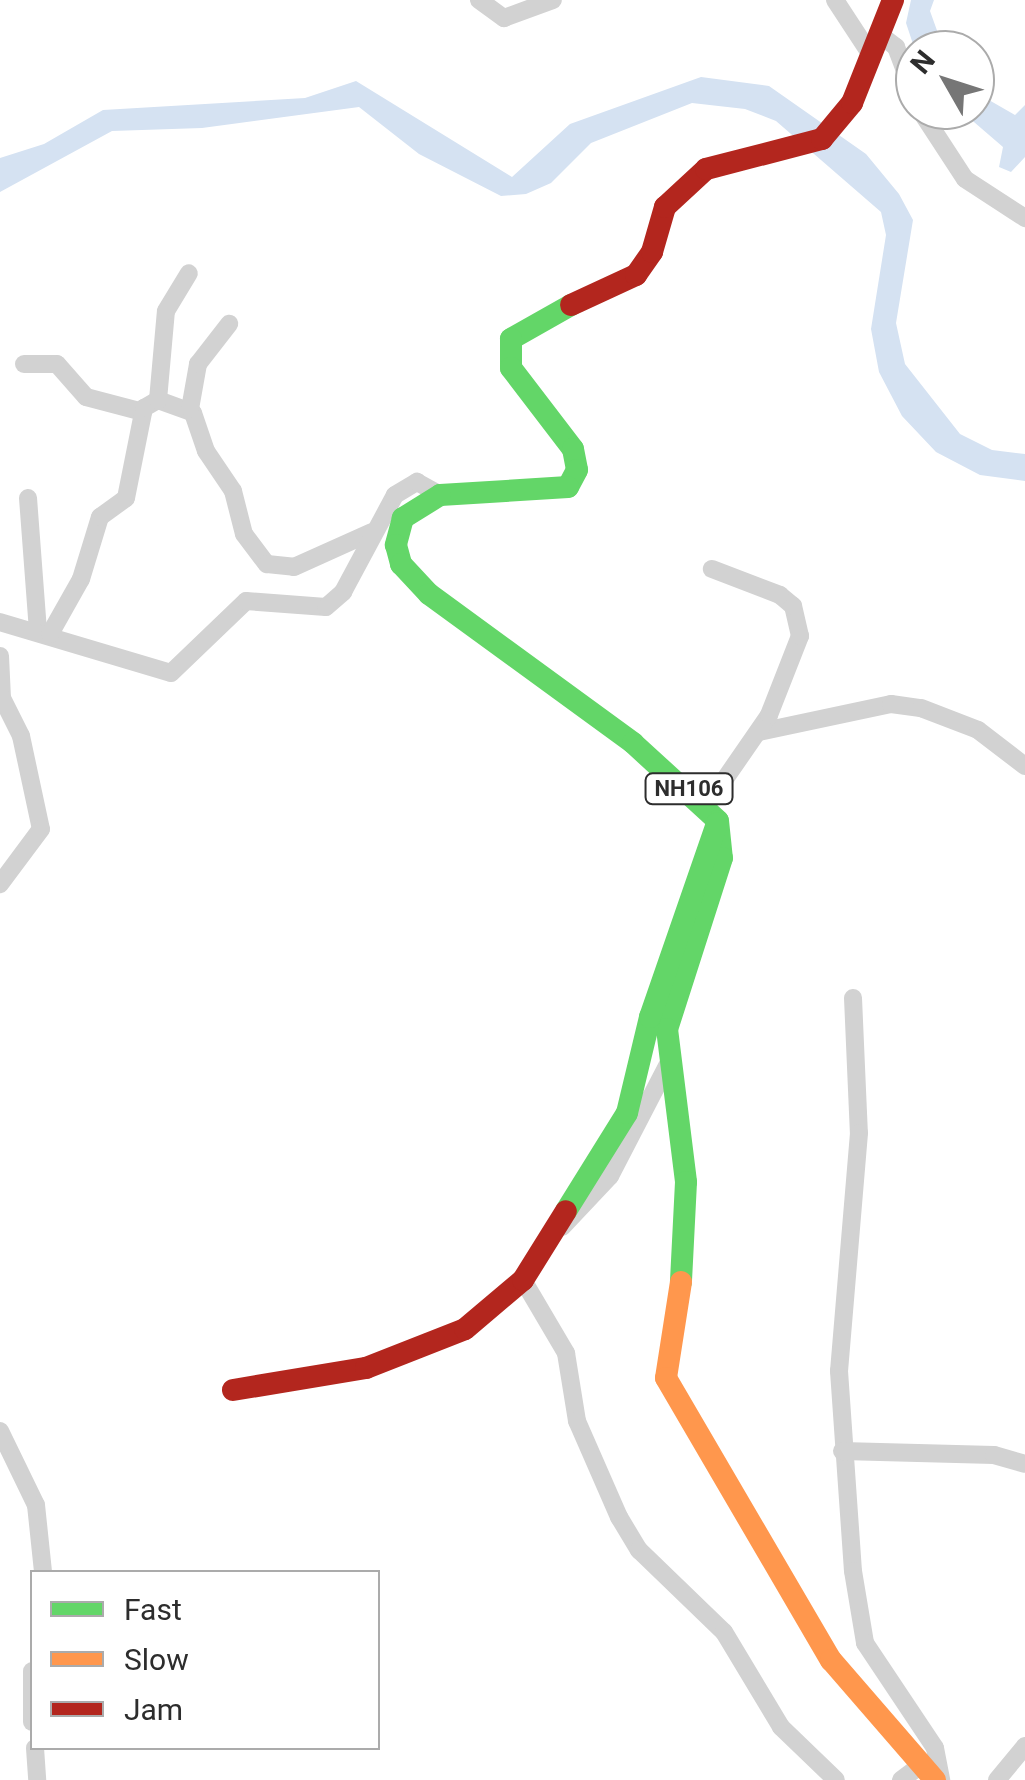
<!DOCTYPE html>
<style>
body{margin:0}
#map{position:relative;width:1025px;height:1780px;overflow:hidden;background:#fff;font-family:Roboto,sans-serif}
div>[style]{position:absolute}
.water>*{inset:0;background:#d5e2f2}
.street>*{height:18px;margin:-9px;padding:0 9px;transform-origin:9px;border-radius:9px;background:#d2d2d2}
.fast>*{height:22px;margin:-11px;padding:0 11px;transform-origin:11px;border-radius:11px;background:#63d668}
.slow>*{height:22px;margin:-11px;padding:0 11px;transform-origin:11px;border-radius:11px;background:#ff974d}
.jam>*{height:22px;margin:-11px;padding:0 11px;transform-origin:11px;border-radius:11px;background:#b3261e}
span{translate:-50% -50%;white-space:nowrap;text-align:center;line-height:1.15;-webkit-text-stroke:10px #fff;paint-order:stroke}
.shield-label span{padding:2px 8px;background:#fff;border:2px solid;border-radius:8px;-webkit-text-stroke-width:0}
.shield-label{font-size:22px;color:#2d2d2d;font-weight:700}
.legend{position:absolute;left:30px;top:1570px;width:350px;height:180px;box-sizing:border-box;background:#fff;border:2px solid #ababab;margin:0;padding:12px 18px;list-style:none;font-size:30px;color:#2d2d2d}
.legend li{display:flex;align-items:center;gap:20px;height:50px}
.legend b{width:50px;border:2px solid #ababab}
.north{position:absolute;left:895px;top:30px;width:100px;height:100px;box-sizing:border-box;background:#fff;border:2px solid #ababab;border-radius:50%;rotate:309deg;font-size:28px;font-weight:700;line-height:40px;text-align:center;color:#2d2d2d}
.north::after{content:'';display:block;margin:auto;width:35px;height:45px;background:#767676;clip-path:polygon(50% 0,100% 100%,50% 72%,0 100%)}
</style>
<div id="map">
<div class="water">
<div style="clip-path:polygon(911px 0,934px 0,930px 11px,944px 50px,915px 50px,906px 23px)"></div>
<div style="clip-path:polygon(701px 77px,769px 86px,866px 154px,899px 194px,913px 220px,896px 323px,905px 364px,960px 434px,992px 450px,1025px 454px,1025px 481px,980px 475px,936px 452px,902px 416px,879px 372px,871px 329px,886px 235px,881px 212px,776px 121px,745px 109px,692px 103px,591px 143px,551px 183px,526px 194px,501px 196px,419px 154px,359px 107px,202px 128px,112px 131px,0 192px,0 158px,44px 144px,103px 110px,305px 98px,356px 81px,512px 177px,570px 124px)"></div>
<div style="clip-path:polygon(975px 92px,1015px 115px,1025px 105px,1025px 157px,1011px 172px,999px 167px,1003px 147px,960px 110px,975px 110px)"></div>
</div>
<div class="street">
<div style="left:479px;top:0;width:31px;rotate:36deg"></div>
<div style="left:504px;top:18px;width:52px;rotate:-20.2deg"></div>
<div style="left:835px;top:0;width:62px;rotate:56.8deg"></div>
<div style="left:878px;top:33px;width:23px;rotate:38deg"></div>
<div style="left:896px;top:47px;width:53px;rotate:69.2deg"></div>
<div style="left:920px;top:110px;width:82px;rotate:56.9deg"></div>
<div style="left:965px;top:179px;width:72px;rotate:33deg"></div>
<div style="left:24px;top:364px;width:33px"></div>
<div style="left:57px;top:364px;width:44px;rotate:48.7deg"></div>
<div style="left:86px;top:397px;width:59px;rotate:14.7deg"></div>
<div style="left:158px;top:400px;width:37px;rotate:20deg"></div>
<div style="left:193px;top:413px;width:40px;rotate:71.1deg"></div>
<div style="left:206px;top:451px;width:48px;rotate:56deg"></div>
<div style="left:233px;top:491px;width:44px;rotate:75.7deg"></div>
<div style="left:244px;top:534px;width:38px;rotate:53deg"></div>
<div style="left:267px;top:564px;width:27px;rotate:6deg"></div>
<div style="left:294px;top:567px;width:85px;rotate:-24.2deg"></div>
<div style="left:190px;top:409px;width:46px;rotate:-79.9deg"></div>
<div style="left:198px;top:364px;width:51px;rotate:-52.2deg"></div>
<div style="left:28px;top:498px;width:133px;rotate:85.7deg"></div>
<div style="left:0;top:622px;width:178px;rotate:16.6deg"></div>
<div style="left:171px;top:673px;width:104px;rotate:-43.8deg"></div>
<div style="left:246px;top:601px;width:80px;rotate:4.3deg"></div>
<div style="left:326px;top:607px;width:23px;rotate:-41deg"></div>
<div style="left:343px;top:592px;width:110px;rotate:-61.8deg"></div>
<div style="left:395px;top:495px;width:26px;rotate:-31deg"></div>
<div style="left:417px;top:482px;width:26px;rotate:29deg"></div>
<div style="left:50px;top:634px;width:63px;rotate:-60.6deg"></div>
<div style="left:81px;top:579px;width:65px;rotate:-73deg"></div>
<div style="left:100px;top:517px;width:32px;rotate:-36deg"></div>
<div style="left:126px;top:498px;width:92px;rotate:-78.7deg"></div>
<div style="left:144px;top:408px;width:16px;rotate:-30deg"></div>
<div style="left:158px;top:400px;width:89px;rotate:-84.9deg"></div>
<div style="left:166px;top:311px;width:44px;rotate:-58.8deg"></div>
<div style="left:0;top:656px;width:42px;rotate:87.3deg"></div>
<div style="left:2px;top:698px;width:42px;rotate:63.4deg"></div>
<div style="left:21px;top:736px;width:95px;rotate:77.9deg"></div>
<div style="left:41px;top:829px;width:69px;rotate:126.7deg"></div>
<div style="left:759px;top:732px;width:135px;rotate:-12deg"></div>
<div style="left:891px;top:704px;width:30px;rotate:8deg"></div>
<div style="left:921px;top:708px;width:61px;rotate:21.1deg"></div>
<div style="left:978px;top:730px;width:59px;rotate:37.5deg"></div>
<div style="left:707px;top:805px;width:109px;rotate:-55.4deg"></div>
<div style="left:769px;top:715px;width:85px;rotate:-68.6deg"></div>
<div style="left:800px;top:636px;width:31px;rotate:-103deg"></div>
<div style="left:793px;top:606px;width:17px;rotate:-140deg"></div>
<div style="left:780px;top:595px;width:73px;rotate:-159.1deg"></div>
<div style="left:853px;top:998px;width:135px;rotate:87.5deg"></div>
<div style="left:859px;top:1133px;width:239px;rotate:94.8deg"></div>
<div style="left:839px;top:1371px;width:200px;rotate:86deg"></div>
<div style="left:853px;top:1571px;width:73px;rotate:80.5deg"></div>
<div style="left:865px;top:1643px;width:126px;rotate:56.3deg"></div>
<div style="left:935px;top:1748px;width:33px;rotate:79deg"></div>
<div style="left:562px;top:1227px;width:70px;rotate:-46.7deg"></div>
<div style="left:610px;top:1176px;width:124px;rotate:-62.6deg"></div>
<div style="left:523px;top:1280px;width:85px;rotate:59.5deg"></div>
<div style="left:566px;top:1353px;width:69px;rotate:80.8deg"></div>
<div style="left:577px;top:1421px;width:105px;rotate:66.4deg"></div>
<div style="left:619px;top:1517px;width:39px;rotate:59deg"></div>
<div style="left:639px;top:1550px;width:118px;rotate:44deg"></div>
<div style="left:724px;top:1632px;width:111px;rotate:59deg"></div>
<div style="left:781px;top:1727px;width:76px;rotate:43.9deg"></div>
<div style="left:0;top:1431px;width:82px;rotate:64.1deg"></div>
<div style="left:36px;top:1505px;width:67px;rotate:84deg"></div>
<div style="left:842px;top:1451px;width:152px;rotate:1.5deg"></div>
<div style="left:994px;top:1455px;width:32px;rotate:16deg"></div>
<div style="left:32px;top:1671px;width:51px;rotate:90deg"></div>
<div style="left:35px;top:1748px;width:32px;rotate:86deg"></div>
<div style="left:901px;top:1780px;width:25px;rotate:-37deg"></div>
<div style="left:997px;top:1780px;width:44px;rotate:-50.5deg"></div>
</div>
<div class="fast">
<div style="left:571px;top:305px;width:69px;rotate:150.5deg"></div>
<div style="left:511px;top:339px;width:29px;rotate:90deg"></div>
<div style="left:511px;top:368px;width:102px;rotate:52.6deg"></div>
<div style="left:573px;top:449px;width:21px;rotate:79deg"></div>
<div style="left:577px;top:470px;width:19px;rotate:118deg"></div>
<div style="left:568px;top:487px;width:128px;rotate:176.4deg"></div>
<div style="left:440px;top:495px;width:44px;rotate:148.1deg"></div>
<div style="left:403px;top:518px;width:28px;rotate:105deg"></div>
<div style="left:396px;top:545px;width:20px;rotate:75deg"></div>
<div style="left:401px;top:564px;width:41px;rotate:47deg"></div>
<div style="left:429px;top:594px;width:253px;rotate:36.1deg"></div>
<div style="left:633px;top:743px;width:115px;rotate:42.5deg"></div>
<div style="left:718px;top:821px;width:37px;rotate:84deg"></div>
<div style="left:722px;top:858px;width:180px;rotate:107.8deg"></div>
<div style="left:667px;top:1029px;width:154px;rotate:82.9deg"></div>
<div style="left:686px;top:1182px;width:100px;rotate:92.9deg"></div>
<div style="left:566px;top:1211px;width:115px;rotate:-58.1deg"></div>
<div style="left:627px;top:1113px;width:99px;rotate:-76.5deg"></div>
<div style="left:650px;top:1017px;width:205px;rotate:-70.9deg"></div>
</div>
<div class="slow">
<div style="left:681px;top:1282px;width:97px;rotate:98.9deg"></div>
<div style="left:666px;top:1378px;width:327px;rotate:59.7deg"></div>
<div style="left:831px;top:1660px;width:159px;rotate:49.1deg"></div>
</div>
<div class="jam">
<div style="left:571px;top:305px;width:72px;rotate:-24.8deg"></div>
<div style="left:636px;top:275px;width:28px;rotate:-55deg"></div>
<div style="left:652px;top:252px;width:47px;rotate:-73.9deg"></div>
<div style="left:665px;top:207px;width:56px;rotate:-42.8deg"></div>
<div style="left:706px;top:169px;width:120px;rotate:-14.5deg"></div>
<div style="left:822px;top:139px;width:47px;rotate:-50.2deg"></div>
<div style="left:852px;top:103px;width:111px;rotate:-68.3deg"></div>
<div style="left:233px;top:1390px;width:135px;rotate:-9.4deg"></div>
<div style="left:366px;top:1368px;width:106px;rotate:-21.5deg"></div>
<div style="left:465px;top:1329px;width:76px;rotate:-40.2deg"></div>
<div style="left:523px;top:1280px;width:81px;rotate:-58.1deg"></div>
</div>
<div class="shield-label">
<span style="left:689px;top:789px">NH106</span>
</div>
<ul class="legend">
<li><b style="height:12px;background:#63d668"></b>Fast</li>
<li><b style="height:12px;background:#ff974d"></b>Slow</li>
<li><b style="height:12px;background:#b3261e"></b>Jam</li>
</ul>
<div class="north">N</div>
</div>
